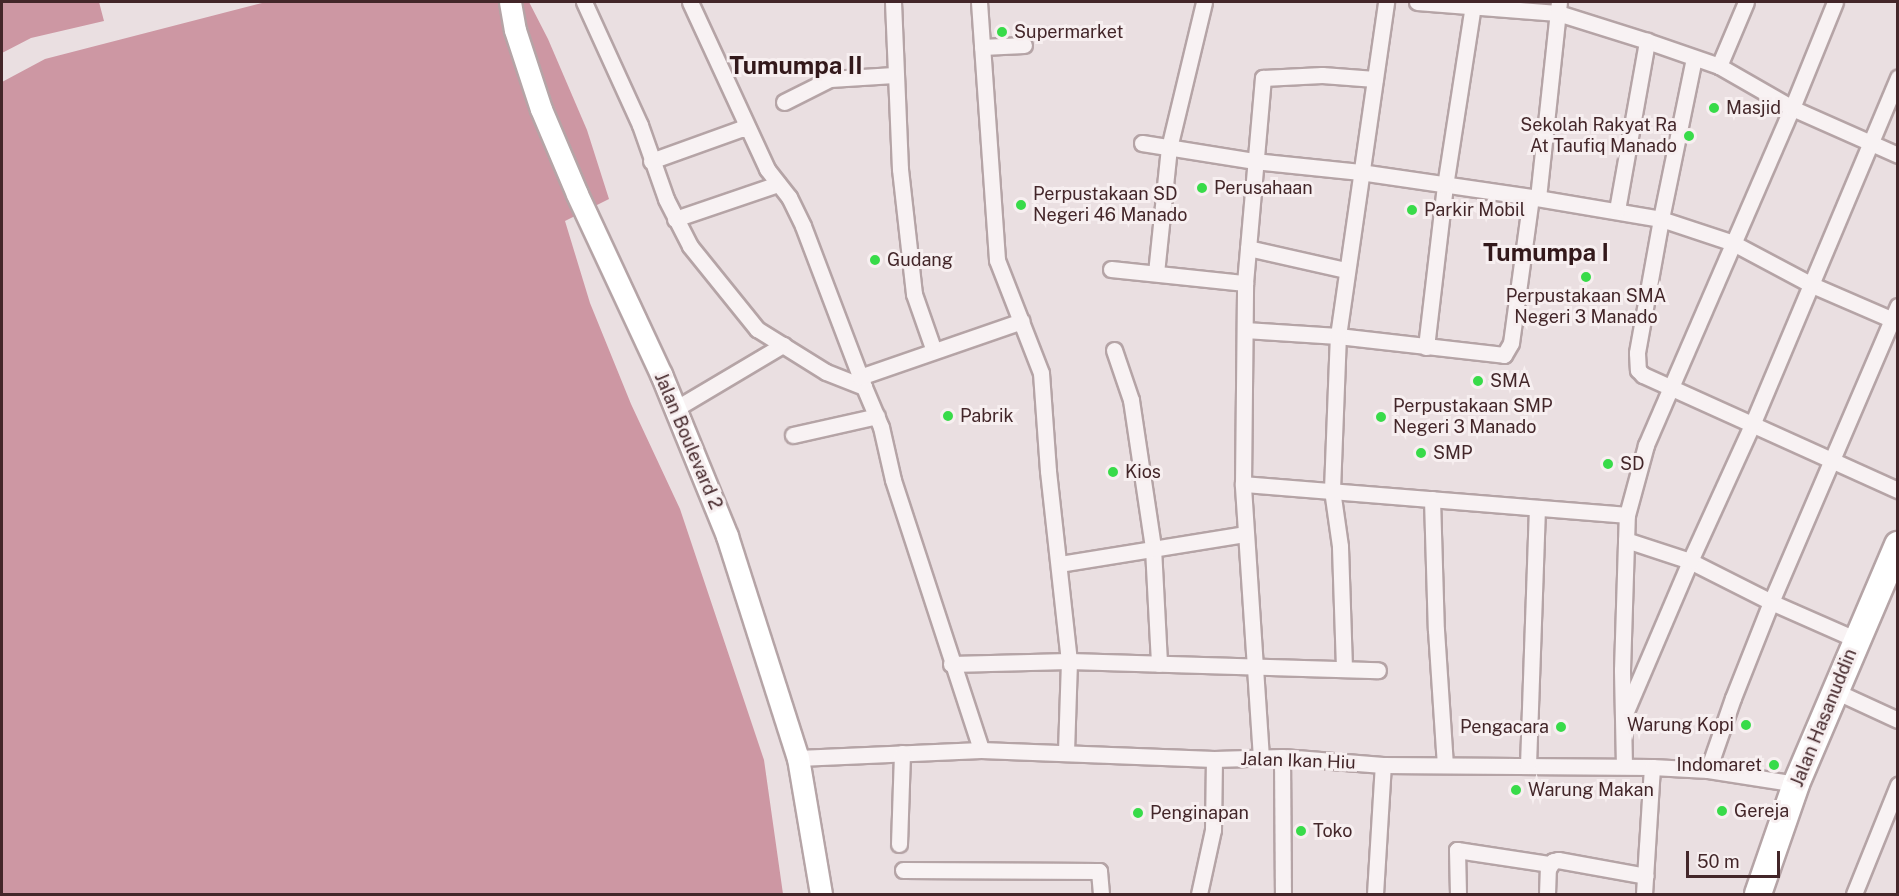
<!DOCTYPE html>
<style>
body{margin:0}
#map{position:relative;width:1899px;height:896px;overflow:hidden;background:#eadfe1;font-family:"Public Sans",sans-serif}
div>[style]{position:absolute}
.water>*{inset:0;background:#cd97a3}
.roads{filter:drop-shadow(2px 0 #b5a4a6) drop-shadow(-2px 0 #b5a4a6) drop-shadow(0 2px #b5a4a6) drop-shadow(0 -2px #b5a4a6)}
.minor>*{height:15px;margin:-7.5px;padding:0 7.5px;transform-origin:7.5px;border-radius:7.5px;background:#f8f2f3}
.secondary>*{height:21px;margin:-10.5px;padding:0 10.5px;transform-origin:10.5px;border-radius:10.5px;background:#fff}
.trunk>*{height:26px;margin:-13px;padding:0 13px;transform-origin:13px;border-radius:13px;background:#fff}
.dots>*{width:16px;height:16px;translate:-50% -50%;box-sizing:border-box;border:3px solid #f7eff0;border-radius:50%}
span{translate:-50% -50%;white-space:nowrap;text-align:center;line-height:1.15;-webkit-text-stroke:6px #f7eff0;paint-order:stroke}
.poi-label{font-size:18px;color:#432629}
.left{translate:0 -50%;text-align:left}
.right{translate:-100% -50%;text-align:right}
.street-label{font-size:18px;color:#432629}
.district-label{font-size:24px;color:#33191b;font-weight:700}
.frame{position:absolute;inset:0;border:3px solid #432629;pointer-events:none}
.scale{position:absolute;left:1686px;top:851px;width:94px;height:27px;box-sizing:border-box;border:3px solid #432629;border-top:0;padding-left:8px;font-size:18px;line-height:21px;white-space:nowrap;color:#432629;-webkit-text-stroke:4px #f7eff0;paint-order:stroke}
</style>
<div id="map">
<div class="water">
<div style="clip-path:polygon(2px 2px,99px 2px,104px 21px,31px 38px,2px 53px)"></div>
<div style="clip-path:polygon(266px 2px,529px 2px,548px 39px,587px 130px,609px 199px,565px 221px,590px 303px,631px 404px,680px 509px,764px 760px,783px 894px,2px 894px,2px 82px,45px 59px)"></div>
</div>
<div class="roads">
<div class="minor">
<div style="left:584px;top:2px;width:135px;rotate:65.5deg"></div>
<div style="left:640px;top:125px;width:78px;rotate:70.6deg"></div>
<div style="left:666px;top:199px;width:53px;rotate:62.9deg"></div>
<div style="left:690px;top:246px;width:107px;rotate:51.1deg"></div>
<div style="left:757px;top:329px;width:81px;rotate:31.9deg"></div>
<div style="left:826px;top:372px;width:41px;rotate:21.5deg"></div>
<div style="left:864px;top:387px;width:43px;rotate:67deg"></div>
<div style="left:881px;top:427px;width:54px;rotate:77.2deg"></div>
<div style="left:893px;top:480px;width:284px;rotate:71.9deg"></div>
<div style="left:690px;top:2px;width:184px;rotate:65.2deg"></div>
<div style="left:767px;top:169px;width:36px;rotate:52deg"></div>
<div style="left:789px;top:197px;width:32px;rotate:64deg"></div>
<div style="left:803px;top:226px;width:172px;rotate:69.2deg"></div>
<div style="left:893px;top:2px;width:167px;rotate:87.6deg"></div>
<div style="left:900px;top:169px;width:126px;rotate:83.6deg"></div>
<div style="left:914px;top:294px;width:60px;rotate:70.7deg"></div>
<div style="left:979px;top:2px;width:259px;rotate:86deg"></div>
<div style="left:997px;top:260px;width:121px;rotate:68.7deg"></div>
<div style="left:1041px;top:373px;width:98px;rotate:85.9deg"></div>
<div style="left:1048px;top:471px;width:191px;rotate:83.7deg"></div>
<div style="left:1069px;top:661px;width:90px;rotate:91.9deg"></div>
<div style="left:1417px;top:2px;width:141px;rotate:4.5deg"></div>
<div style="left:1558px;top:13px;width:93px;rotate:17.5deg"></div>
<div style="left:1647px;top:41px;width:76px;rotate:19.1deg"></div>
<div style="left:1719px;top:66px;width:84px;rotate:29.9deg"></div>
<div style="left:1792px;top:108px;width:116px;rotate:23.9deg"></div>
<div style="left:982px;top:47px;width:42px;rotate:-2.7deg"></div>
<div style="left:1694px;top:58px;width:164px;rotate:101.6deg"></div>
<div style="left:1661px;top:219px;width:136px;rotate:100.2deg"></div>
<div style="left:1637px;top:353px;width:17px;rotate:87deg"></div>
<div style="left:1638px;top:370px;width:7px;rotate:45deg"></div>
<div style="left:1643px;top:375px;width:280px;rotate:24.3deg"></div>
<div style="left:1719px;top:66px;width:69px;rotate:-67.1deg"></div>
<div style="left:784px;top:102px;width:51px;rotate:-26.6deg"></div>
<div style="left:830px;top:79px;width:64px;rotate:-3.6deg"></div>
<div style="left:1142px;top:143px;width:113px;rotate:9.1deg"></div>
<div style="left:1254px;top:161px;width:107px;rotate:5.9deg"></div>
<div style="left:1360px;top:172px;width:173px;rotate:8.3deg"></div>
<div style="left:1531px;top:197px;width:132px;rotate:9.6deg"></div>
<div style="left:1661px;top:219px;width:76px;rotate:18.4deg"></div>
<div style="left:1733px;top:243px;width:87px;rotate:28deg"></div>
<div style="left:1810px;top:284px;width:96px;rotate:23.4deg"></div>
<div style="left:651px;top:161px;width:95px;rotate:-19.8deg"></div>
<div style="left:740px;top:129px;width:8px"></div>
<div style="left:1538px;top:198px;width:197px;rotate:-83.9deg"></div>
<div style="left:1617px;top:210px;width:172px;rotate:-79.9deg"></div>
<div style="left:675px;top:219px;width:109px;rotate:-18.8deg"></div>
<div style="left:1248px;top:248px;width:100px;rotate:12.7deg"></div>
<div style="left:1111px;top:269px;width:135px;rotate:6deg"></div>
<div style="left:1156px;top:273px;width:126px;rotate:-84.1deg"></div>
<div style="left:1169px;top:148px;width:150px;rotate:-76.5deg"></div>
<div style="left:1245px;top:330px;width:93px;rotate:3.7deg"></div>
<div style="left:1338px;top:336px;width:167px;rotate:6.5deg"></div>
<div style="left:1504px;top:355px;width:14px;rotate:-60deg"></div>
<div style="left:1511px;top:343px;width:147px;rotate:-82.2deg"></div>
<div style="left:1426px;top:347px;width:162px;rotate:-83.3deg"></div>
<div style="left:1445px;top:186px;width:183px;rotate:-81.2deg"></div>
<div style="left:1114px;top:350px;width:53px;rotate:71.2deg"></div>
<div style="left:1131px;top:400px;width:150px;rotate:81.5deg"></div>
<div style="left:1153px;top:548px;width:116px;rotate:87deg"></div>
<div style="left:860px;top:377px;width:171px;rotate:-19.1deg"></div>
<div style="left:675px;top:409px;width:126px;rotate:-30.7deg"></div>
<div style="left:793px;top:435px;width:86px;rotate:-12.7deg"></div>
<div style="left:1243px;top:484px;width:385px;rotate:4.6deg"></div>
<div style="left:1627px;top:515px;width:73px;rotate:-74.8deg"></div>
<div style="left:1646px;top:445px;width:367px;rotate:-66.6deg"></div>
<div style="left:1792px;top:108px;width:114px;rotate:-67.9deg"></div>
<div style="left:1432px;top:499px;width:131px;rotate:88.3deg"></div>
<div style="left:1436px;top:630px;width:135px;rotate:86.2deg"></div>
<div style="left:1626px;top:540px;width:67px;rotate:18.2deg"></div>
<div style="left:1690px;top:561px;width:91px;rotate:26.8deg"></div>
<div style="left:1771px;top:602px;width:94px;rotate:23.8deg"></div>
<div style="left:1060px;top:564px;width:187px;rotate:-9.2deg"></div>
<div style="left:951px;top:664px;width:118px;rotate:-1.5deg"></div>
<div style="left:1069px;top:661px;width:309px;rotate:1.7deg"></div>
<div style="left:1344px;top:668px;width:122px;rotate:-91.9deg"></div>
<div style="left:1340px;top:546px;width:57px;rotate:-98.1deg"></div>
<div style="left:1332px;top:490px;width:154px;rotate:-87.8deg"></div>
<div style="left:1338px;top:336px;width:337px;rotate:-81.8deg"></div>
<div style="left:1835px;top:691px;width:69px;rotate:24.7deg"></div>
<div style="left:1624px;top:716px;width:168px;rotate:-66.9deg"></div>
<div style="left:1690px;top:561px;width:149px;rotate:-65.5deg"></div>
<div style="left:1752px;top:425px;width:377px;rotate:-67.2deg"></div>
<div style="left:1282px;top:757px;width:137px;rotate:89.6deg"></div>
<div style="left:798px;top:758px;width:183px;rotate:-2.5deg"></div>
<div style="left:981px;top:750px;width:233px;rotate:2.2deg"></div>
<div style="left:1214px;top:759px;width:68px;rotate:-1.7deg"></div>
<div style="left:1282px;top:757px;width:101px;rotate:4.5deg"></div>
<div style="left:1383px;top:765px;width:269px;rotate:0.4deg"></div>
<div style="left:1652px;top:767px;width:56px;rotate:3.1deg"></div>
<div style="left:1708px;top:770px;width:89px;rotate:9deg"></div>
<div style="left:1261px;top:758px;width:275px;rotate:-93.8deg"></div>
<div style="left:1243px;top:484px;width:201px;rotate:-89.4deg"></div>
<div style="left:1245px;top:283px;width:206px;rotate:-85deg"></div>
<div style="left:1263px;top:78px;width:59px;rotate:-2.9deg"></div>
<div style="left:1322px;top:75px;width:53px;rotate:4.3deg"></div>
<div style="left:1528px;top:765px;width:255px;rotate:-88deg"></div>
<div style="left:1624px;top:766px;width:96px;rotate:-91.2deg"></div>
<div style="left:1622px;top:670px;width:155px;rotate:-88.2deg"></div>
<div style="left:1708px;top:770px;width:76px;rotate:-70.9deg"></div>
<div style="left:1733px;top:698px;width:103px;rotate:-68.4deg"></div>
<div style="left:1771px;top:602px;width:322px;rotate:-66.8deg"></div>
<div style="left:899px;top:844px;width:91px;rotate:-88.1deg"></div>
<div style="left:903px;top:870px;width:196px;rotate:0.3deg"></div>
<div style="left:1099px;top:871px;width:23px;rotate:85deg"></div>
<div style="left:1199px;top:894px;width:66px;rotate:-77.7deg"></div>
<div style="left:1213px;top:830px;width:71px;rotate:-89.2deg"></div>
<div style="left:1375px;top:894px;width:129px;rotate:-86.5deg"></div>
<div style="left:1458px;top:894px;width:44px;rotate:-91.3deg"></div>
<div style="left:1457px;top:850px;width:94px;rotate:8.6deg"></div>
<div style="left:1547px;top:894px;width:25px;rotate:-88deg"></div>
<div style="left:1548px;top:869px;width:9px;rotate:-58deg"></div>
<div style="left:1553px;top:861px;width:5px;rotate:-11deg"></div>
<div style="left:1558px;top:860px;width:89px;rotate:10.3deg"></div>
<div style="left:1644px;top:894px;width:127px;rotate:-86.4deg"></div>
<div style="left:1854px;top:894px;width:118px;rotate:-68deg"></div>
</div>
<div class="secondary">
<div style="left:510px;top:2px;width:28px;rotate:80deg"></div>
<div style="left:515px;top:30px;width:83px;rotate:71.8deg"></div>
<div style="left:541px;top:109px;width:92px;rotate:67deg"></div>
<div style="left:577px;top:194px;width:199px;rotate:65deg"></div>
<div style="left:661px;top:374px;width:175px;rotate:67.8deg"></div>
<div style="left:727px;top:536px;width:233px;rotate:72.3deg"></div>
<div style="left:798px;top:758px;width:138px;rotate:80.4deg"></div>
</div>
<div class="trunk">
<div style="left:1758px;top:894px;width:116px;rotate:-70.9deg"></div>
<div style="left:1796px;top:784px;width:260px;rotate:-66.9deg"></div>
</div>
</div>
<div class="dots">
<div style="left:1002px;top:32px;background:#38db49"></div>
<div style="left:1714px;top:108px;background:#38db49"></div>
<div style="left:1689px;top:136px;background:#38db49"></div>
<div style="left:1202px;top:188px;background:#38db49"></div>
<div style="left:1021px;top:205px;background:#38db49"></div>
<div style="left:1412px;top:210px;background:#38db49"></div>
<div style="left:875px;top:260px;background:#38db49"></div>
<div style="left:1586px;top:277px;background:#38db49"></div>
<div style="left:1478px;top:381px;background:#38db49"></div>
<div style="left:948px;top:416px;background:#38db49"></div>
<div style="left:1381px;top:417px;background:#38db49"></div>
<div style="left:1421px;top:453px;background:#38db49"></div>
<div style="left:1608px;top:464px;background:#38db49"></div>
<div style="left:1113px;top:472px;background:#38db49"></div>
<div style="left:1746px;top:725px;background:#38db49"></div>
<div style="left:1561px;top:727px;background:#38db49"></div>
<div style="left:1774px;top:765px;background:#38db49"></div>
<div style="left:1516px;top:790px;background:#38db49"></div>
<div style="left:1722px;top:811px;background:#38db49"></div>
<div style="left:1138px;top:813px;background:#38db49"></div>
<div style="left:1301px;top:831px;background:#38db49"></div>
</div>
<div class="poi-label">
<span class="left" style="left:1014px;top:32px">Supermarket</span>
<span class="left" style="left:1726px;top:108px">Masjid</span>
<span class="right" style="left:1677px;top:136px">Sekolah Rakyat Ra<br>At Taufiq Manado</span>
<span class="left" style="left:1214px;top:188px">Perusahaan</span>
<span class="left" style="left:1033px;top:205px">Perpustakaan SD<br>Negeri 46 Manado</span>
<span class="left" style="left:1424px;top:210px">Parkir Mobil</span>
<span class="left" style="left:887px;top:260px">Gudang</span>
<span style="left:1586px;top:307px">Perpustakaan SMA<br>Negeri 3 Manado</span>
<span class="left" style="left:1490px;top:381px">SMA</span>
<span class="left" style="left:1393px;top:417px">Perpustakaan SMP<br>Negeri 3 Manado</span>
<span class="left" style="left:960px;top:416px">Pabrik</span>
<span class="left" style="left:1433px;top:453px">SMP</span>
<span class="left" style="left:1620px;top:464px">SD</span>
<span class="left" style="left:1125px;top:472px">Kios</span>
<span class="right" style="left:1734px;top:725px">Warung Kopi</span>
<span class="right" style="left:1549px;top:727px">Pengacara</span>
<span class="right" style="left:1762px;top:765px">Indomaret</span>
<span class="left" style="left:1528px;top:790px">Warung Makan</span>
<span class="left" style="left:1734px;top:811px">Gereja</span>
<span class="left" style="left:1150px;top:813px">Penginapan</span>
<span class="left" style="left:1313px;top:831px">Toko</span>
</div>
<div class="street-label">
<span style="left:688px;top:441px;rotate:67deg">Jalan Boulevard 2</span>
<span style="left:1824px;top:718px;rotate:-68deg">Jalan Hasanuddin</span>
<span style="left:1298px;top:761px;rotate:2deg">Jalan Ikan Hiu</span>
</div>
<div class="district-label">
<span style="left:796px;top:66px">Tumumpa II</span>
<span style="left:1546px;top:253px">Tumumpa I</span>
</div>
<div class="frame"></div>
<div class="scale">50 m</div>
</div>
